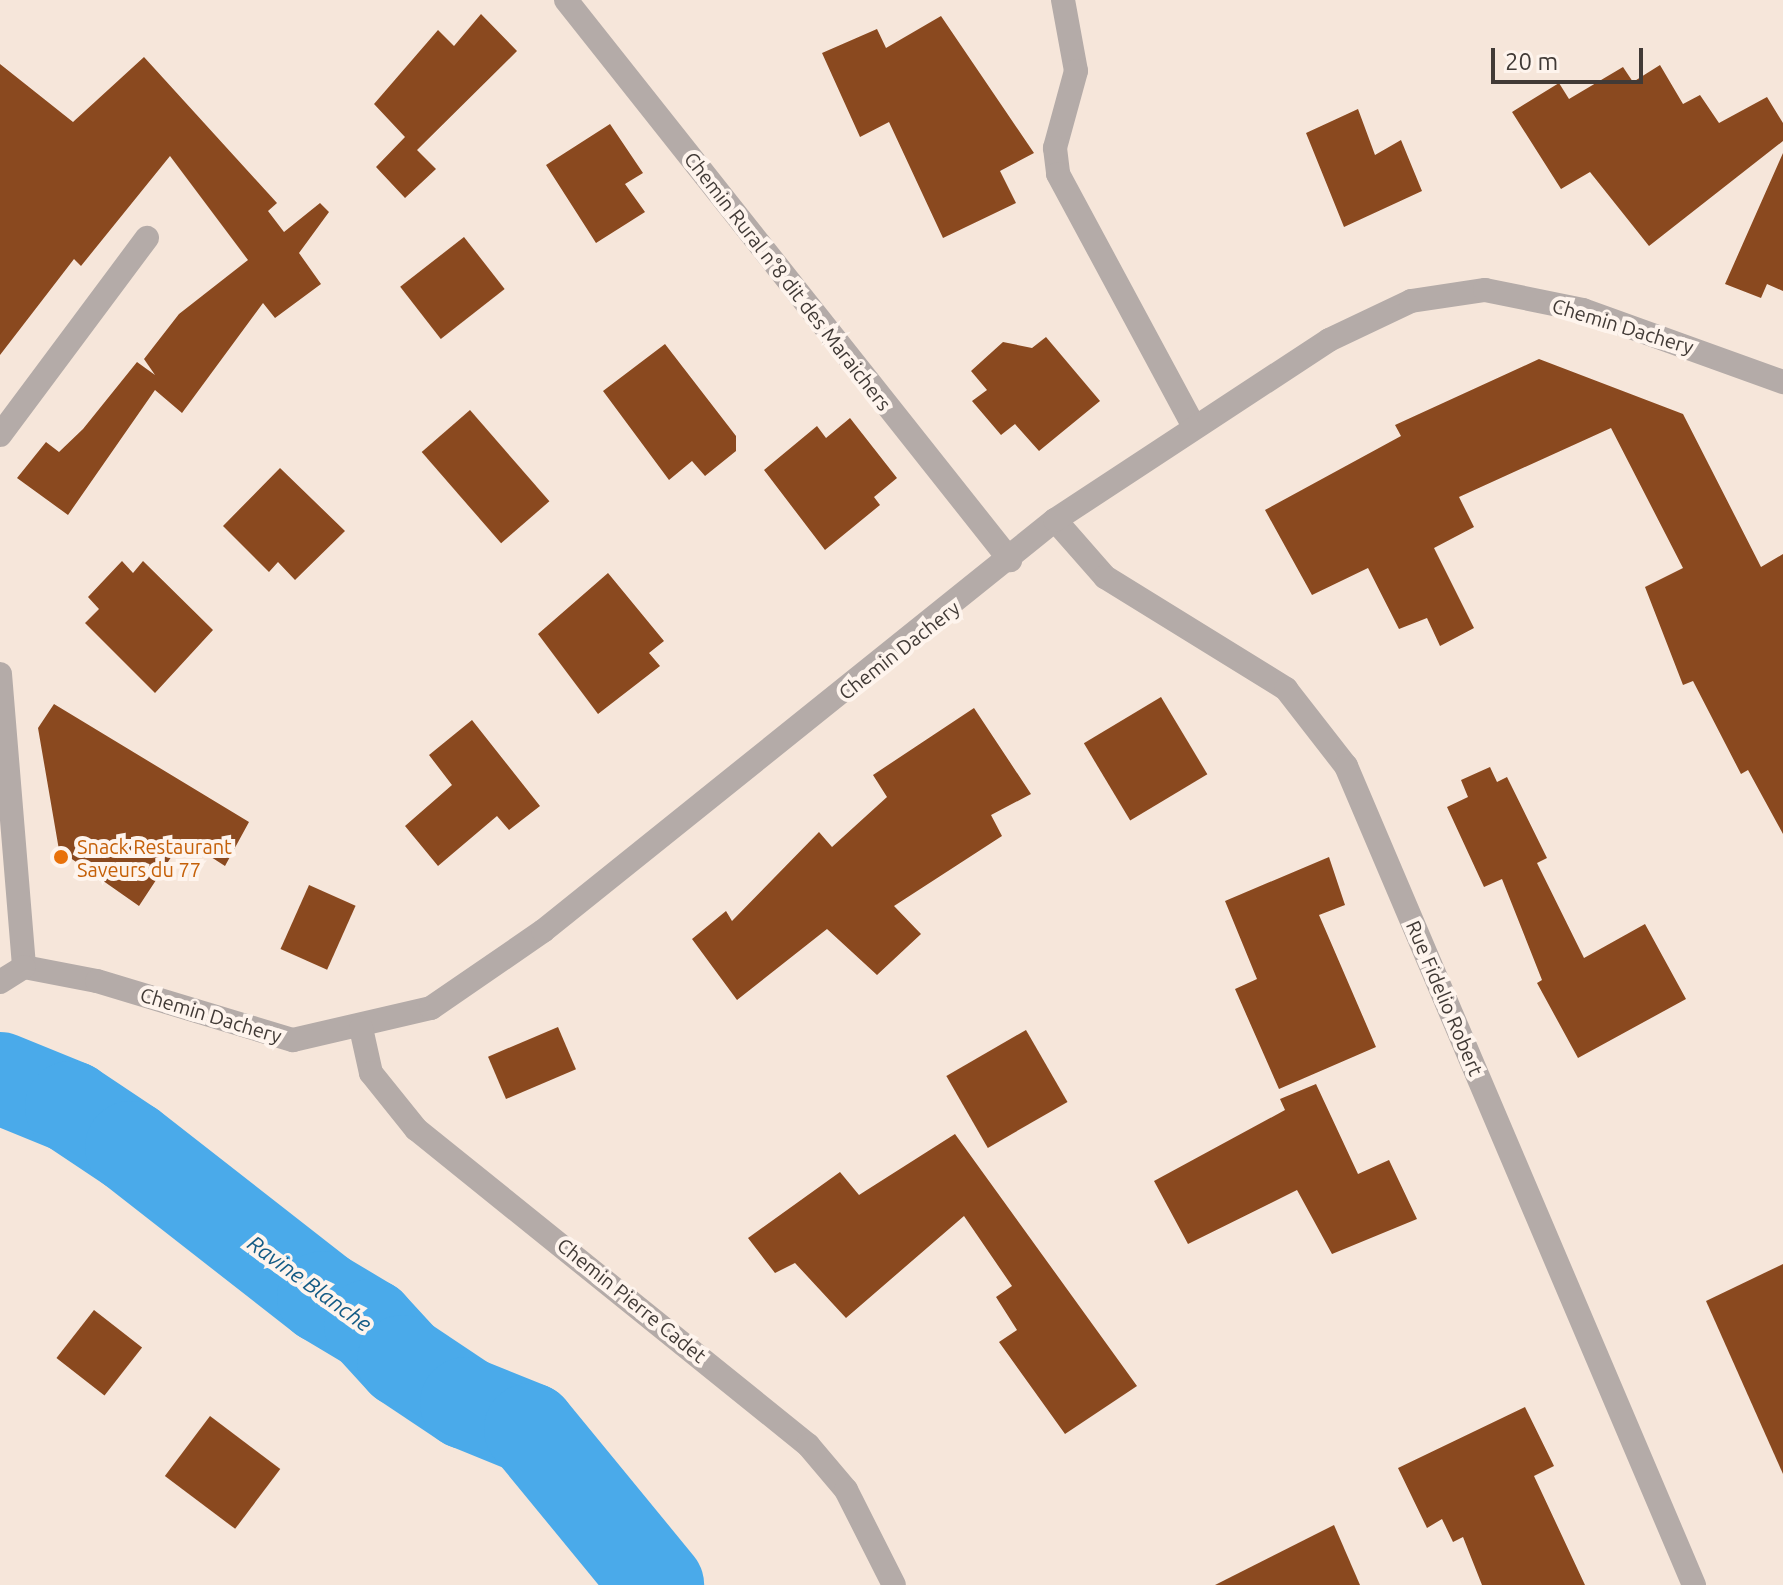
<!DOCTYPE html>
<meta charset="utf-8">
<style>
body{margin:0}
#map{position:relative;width:1783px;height:1585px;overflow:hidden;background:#f6e6da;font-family:Ubuntu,sans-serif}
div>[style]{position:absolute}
.river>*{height:92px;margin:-46px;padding:0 46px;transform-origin:46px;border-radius:46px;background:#4aaaea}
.building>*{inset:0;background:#8a491f;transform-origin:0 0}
.street>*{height:24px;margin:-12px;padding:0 12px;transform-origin:12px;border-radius:12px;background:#b4aba8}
.dots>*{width:22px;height:22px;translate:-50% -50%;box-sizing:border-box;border:4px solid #fef4ed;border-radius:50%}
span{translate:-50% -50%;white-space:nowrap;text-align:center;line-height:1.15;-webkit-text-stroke:8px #fef4ed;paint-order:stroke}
.street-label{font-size:20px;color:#413a36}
.food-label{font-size:20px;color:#c56008}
.left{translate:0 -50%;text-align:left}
.water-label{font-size:22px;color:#145b85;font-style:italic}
.scale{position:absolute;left:1491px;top:48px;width:152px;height:36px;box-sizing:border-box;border:4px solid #413a36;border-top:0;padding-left:10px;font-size:24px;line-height:28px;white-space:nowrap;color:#413a36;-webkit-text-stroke:6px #fef4ed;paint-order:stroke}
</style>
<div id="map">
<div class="river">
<div style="left:0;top:1078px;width:77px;rotate:22.2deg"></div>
<div style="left:71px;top:1107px;width:72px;rotate:33.7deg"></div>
<div style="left:131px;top:1147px;width:244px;rotate:38deg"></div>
<div style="left:323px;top:1297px;width:55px;rotate:30.8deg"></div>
<div style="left:370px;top:1325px;width:49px;rotate:47.5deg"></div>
<div style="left:403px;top:1361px;width:76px;rotate:33.7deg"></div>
<div style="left:466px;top:1403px;width:69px;rotate:22.1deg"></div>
<div style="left:530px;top:1429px;width:202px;rotate:50.6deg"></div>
</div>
<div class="building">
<div style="clip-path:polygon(481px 14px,517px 51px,417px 150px,436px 169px,405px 198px,376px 167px,405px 137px,374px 104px,438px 30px,454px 46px)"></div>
<div style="clip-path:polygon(941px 16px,1034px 153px,1000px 171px,1016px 203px,943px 238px,889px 122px,860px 137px,822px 53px,877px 29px,886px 48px)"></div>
<div style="clip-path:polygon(144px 57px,277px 203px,268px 211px,284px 232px,320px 203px,329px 212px,299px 253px,321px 284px,275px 318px,263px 303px,182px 413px,155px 390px,68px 515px,17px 478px,46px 442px,59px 452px,83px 429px,137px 362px,155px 375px,144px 359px,179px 314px,248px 260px,170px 156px,81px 266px,74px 259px,0 355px,0 64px,73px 122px)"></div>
<div style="clip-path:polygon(1660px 65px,1683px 104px,1700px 95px,1719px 123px,1767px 97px,1783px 123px,1783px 141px,1649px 246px,1590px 172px,1561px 189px,1512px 112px,1559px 83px,1569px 99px,1623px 67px,1633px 82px)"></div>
<div style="clip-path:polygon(1358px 109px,1375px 155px,1401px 140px,1422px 191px,1344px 227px,1306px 133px)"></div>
<div style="clip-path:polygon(610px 124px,643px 173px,625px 184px,645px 212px,596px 243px,546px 165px)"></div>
<div style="clip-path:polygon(1783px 153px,1783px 291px,1767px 284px,1761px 298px,1725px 284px)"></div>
<div style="left:464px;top:237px;width:66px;height:81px;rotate:52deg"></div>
<div style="clip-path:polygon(1046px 337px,1100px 401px,1039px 451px,1015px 424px,1001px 435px,972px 401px,987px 390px,971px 371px,1003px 342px,1032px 348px)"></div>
<div style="clip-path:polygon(665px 344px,736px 436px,736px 451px,705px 476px,692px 461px,669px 480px,603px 391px)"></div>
<div style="clip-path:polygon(1539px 359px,1683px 414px,1761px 567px,1783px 554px,1783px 834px,1748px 770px,1741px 774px,1693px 681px,1683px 685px,1645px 587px,1683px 568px,1611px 428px,1459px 497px,1474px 527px,1434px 548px,1474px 628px,1440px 646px,1427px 618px,1399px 629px,1368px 568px,1312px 595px,1265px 510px,1401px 436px,1395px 425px)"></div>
<div style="left:470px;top:410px;width:121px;height:64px;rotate:49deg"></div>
<div style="clip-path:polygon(850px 418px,897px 478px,874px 497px,880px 505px,825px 550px,764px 470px,817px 426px,826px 438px)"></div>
<div style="clip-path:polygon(280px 468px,345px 531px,295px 580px,278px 562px,269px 572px,223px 526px)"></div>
<div style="clip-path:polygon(122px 561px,133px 573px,143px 561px,213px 630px,155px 693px,85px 623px,99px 609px,88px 597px)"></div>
<div style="clip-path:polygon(608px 573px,664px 641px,649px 653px,660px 666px,598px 714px,538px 634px)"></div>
<div style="left:1161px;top:697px;width:90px;height:90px;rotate:59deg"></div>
<div style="clip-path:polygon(54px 704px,249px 822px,225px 866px,183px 839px,139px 906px,59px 850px,38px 728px)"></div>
<div style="clip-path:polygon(974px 708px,1031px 794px,991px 815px,1002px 836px,894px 906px,921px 934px,877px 975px,827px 929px,737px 1000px,692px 939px,726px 911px,732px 921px,819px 832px,832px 847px,887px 797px,873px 775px)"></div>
<div style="clip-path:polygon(472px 720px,540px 806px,509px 830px,497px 816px,438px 866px,405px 826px,452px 785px,429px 755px)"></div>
<div style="clip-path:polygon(1490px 767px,1497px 782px,1507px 777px,1547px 858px,1537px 863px,1584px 958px,1645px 924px,1686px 999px,1578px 1058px,1537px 983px,1542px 980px,1502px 879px,1484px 887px,1447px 807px,1468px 797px,1461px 780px)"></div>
<div style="clip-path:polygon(1329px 857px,1345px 905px,1319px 915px,1376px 1047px,1279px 1089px,1235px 989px,1257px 979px,1225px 901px)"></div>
<div style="left:309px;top:885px;width:51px;height:70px;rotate:24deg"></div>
<div style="left:558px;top:1027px;width:46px;height:76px;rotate:67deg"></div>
<div style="left:1026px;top:1030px;width:83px;height:92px;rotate:60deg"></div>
<div style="clip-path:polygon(1316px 1084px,1358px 1174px,1389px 1160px,1417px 1219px,1332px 1254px,1297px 1190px,1188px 1244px,1154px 1181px,1285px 1110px,1280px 1099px)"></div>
<div style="clip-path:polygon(955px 1134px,1137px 1386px,1065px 1434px,999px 1342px,1017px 1330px,996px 1297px,1012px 1286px,964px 1216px,846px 1318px,795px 1263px,775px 1273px,748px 1238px,840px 1172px,859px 1195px)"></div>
<div style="clip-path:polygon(1783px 1264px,1783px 1474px,1706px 1301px)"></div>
<div style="left:94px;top:1310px;width:61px;height:61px;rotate:38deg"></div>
<div style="clip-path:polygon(1525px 1407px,1554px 1466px,1534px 1476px,1585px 1585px,1482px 1585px,1463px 1537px,1453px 1542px,1442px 1519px,1427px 1528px,1398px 1468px)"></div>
<div style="left:210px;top:1416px;width:88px;height:75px;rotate:37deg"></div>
<div style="clip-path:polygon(1334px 1525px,1360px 1585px,1215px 1585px)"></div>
</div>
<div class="street">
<div style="left:566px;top:0;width:715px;rotate:51.59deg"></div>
<div style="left:1063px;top:0;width:72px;rotate:79.6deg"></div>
<div style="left:1076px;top:71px;width:80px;rotate:105.3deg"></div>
<div style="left:1055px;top:148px;width:26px;rotate:83deg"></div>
<div style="left:1058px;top:174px;width:285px;rotate:61.7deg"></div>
<div style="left:0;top:435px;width:246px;rotate:-53.3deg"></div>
<div style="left:1055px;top:520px;width:76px;rotate:48.7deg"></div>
<div style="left:1105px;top:577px;width:213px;rotate:31.7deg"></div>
<div style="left:1286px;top:689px;width:98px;rotate:52.1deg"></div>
<div style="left:1346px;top:766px;width:890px;rotate:66.98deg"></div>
<div style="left:0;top:674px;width:294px;rotate:85.3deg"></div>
<div style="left:24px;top:967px;width:74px;rotate:10.9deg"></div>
<div style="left:97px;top:981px;width:205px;rotate:16.8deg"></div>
<div style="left:293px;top:1040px;width:142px;rotate:-13.1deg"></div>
<div style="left:431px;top:1008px;width:136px;rotate:-34.5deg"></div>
<div style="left:543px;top:931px;width:657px;rotate:-38.76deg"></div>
<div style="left:1055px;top:520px;width:328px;rotate:-33.3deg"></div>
<div style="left:1329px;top:340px;width:91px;rotate:-25.4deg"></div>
<div style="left:1411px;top:301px;width:75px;rotate:-8.5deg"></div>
<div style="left:1485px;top:290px;width:100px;rotate:11.5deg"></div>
<div style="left:1583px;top:310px;width:213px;rotate:19.8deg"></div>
<div style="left:0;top:982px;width:28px;rotate:-32deg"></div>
<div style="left:361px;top:1028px;width:46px;rotate:77.5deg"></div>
<div style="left:371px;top:1073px;width:72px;rotate:51.2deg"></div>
<div style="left:416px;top:1129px;width:504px;rotate:38.87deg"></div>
<div style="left:808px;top:1445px;width:59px;rotate:49.8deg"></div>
<div style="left:846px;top:1490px;width:106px;rotate:63.2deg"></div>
</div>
<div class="dots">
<div style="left:61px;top:857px;background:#e8710a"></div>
</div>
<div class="street-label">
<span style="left:788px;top:281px;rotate:52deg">Chemin Rural n°8 dit des Maraichers</span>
<span style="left:1623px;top:326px;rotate:17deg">Chemin Dachery</span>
<span style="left:899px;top:650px;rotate:-38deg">Chemin Dachery</span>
<span style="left:1445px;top:998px;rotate:67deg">Rue Fidelio Robert</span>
<span style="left:211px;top:1015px;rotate:17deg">Chemin Dachery</span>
<span style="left:632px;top:1300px;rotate:39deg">Chemin Pierre Cadet</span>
</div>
<div class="food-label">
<span class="left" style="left:77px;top:858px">Snack Restaurant<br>Saveurs du 77</span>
</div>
<div class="water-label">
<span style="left:310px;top:1283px;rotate:36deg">Ravine Blanche</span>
</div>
<div class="scale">20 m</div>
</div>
